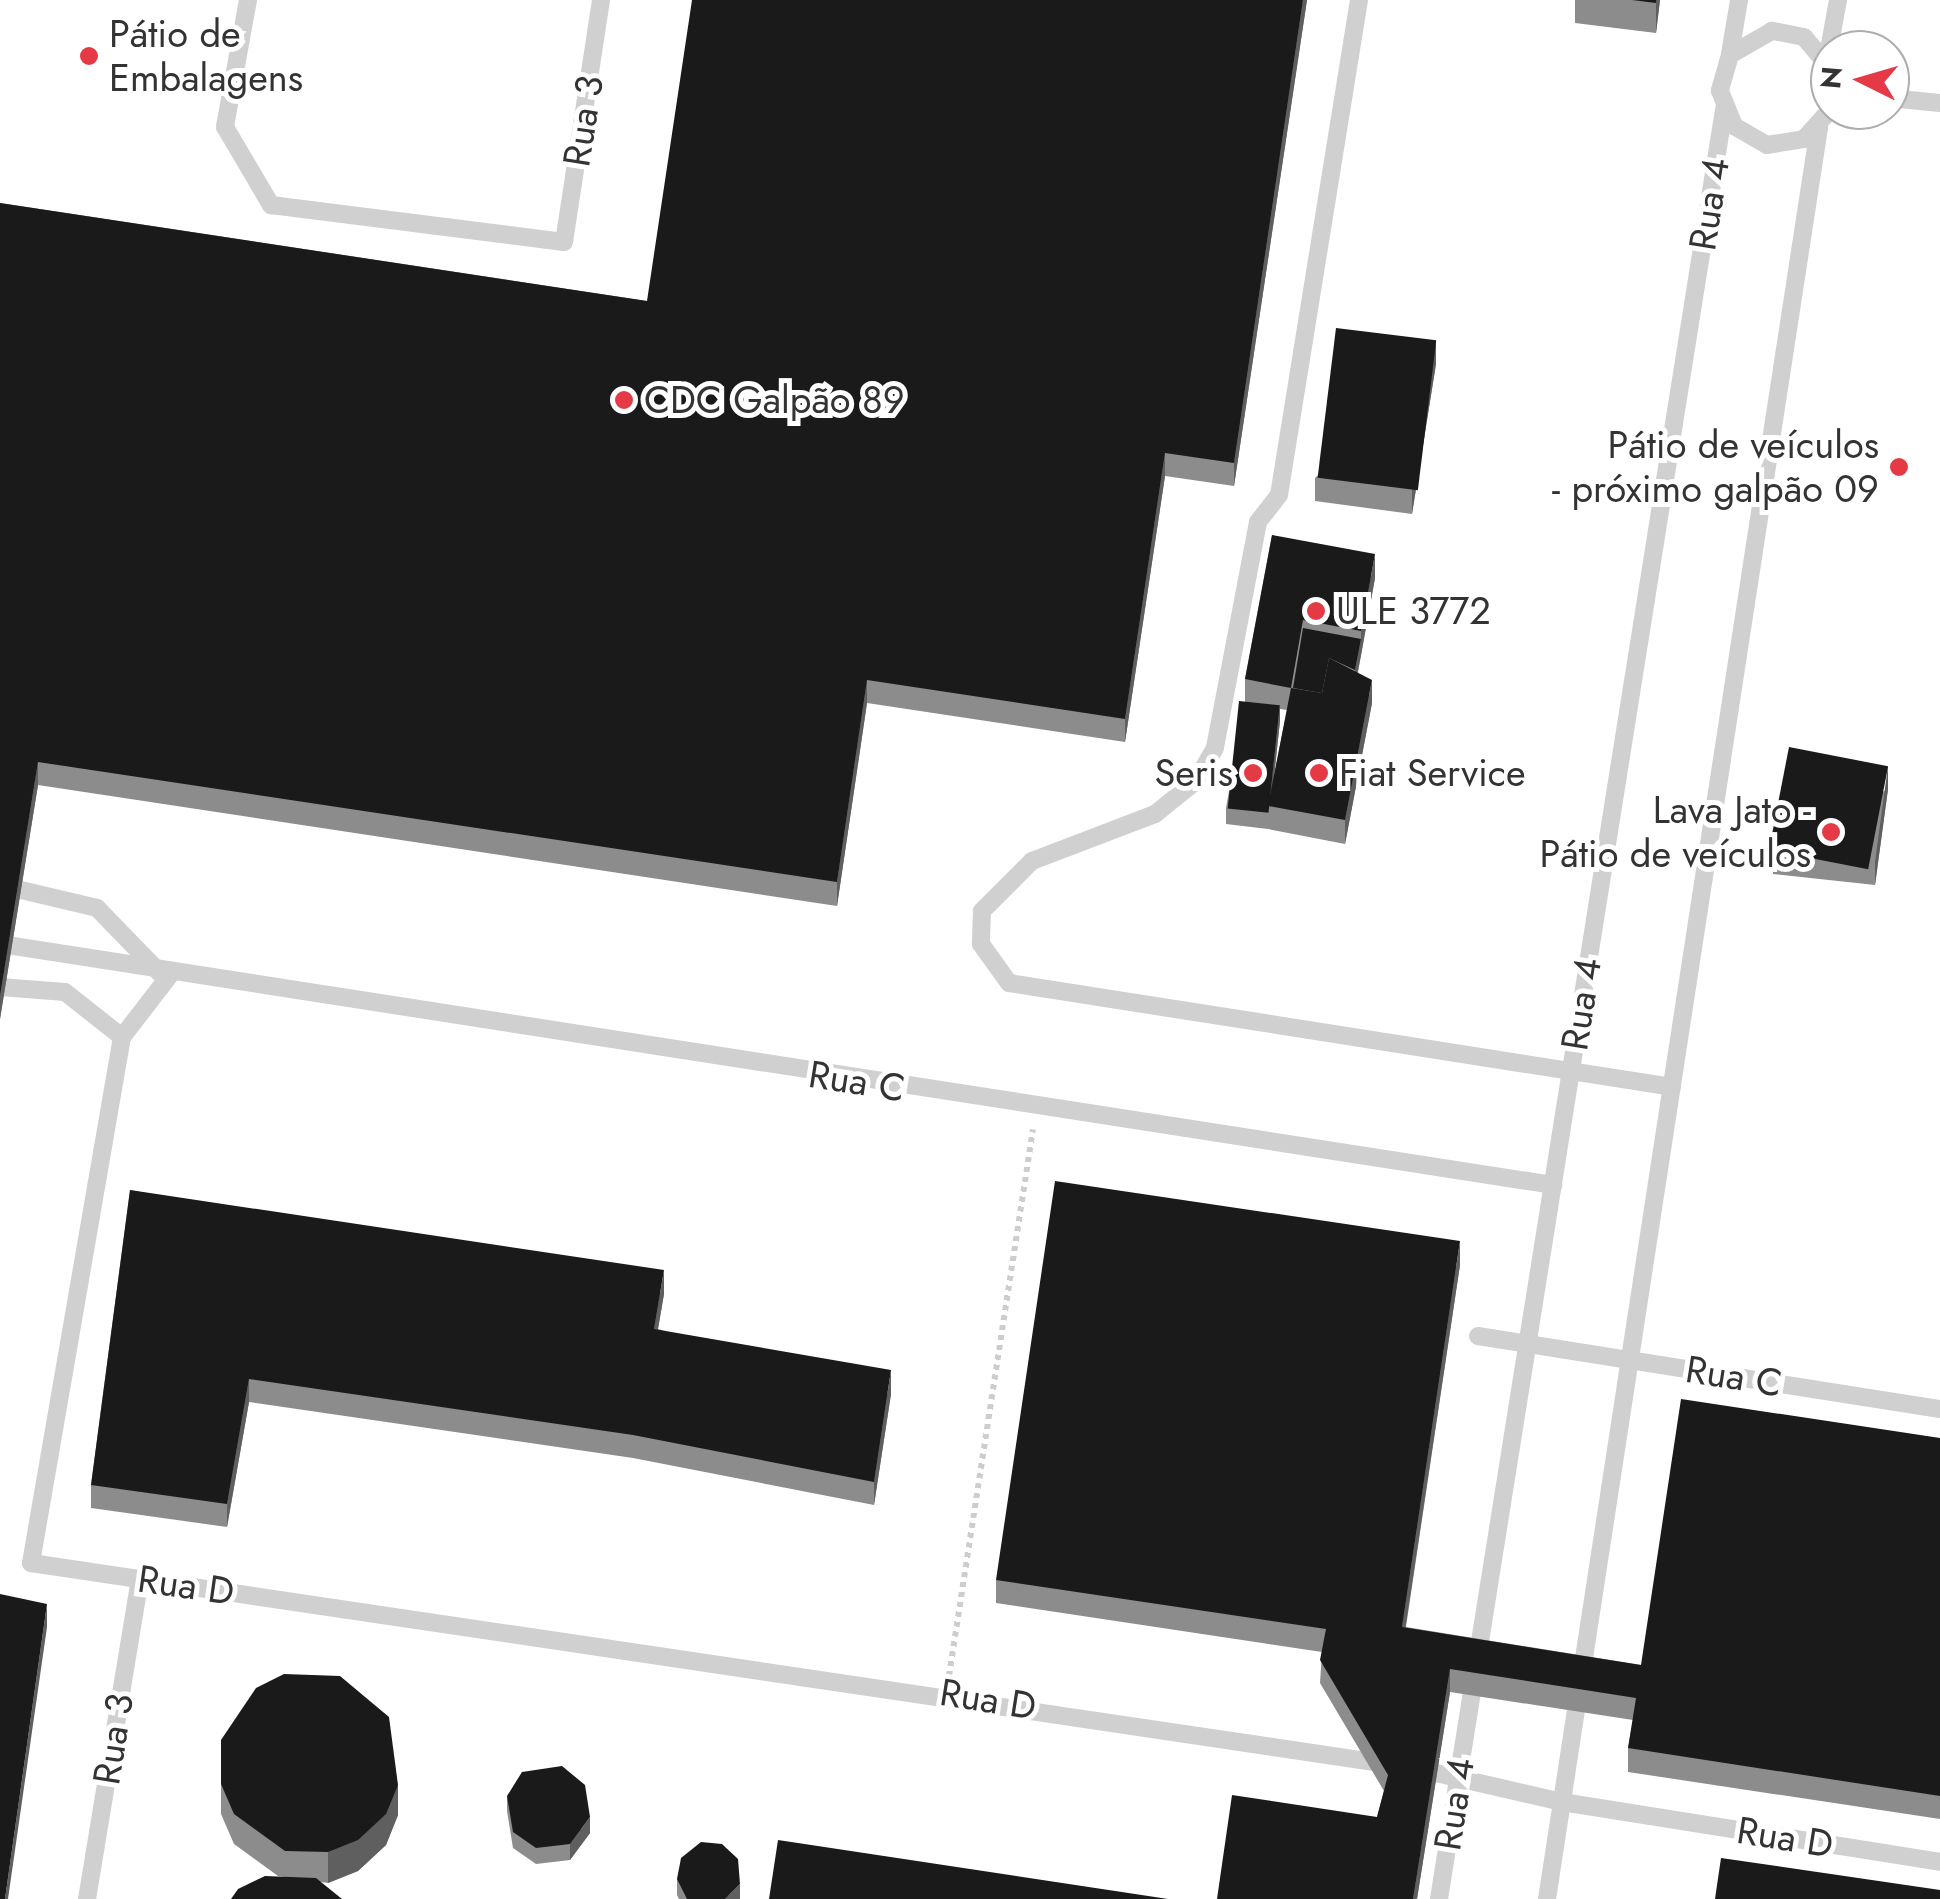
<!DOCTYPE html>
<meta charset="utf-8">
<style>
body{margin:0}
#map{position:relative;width:1940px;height:1899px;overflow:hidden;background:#fff;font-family:Jost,sans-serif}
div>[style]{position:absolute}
.path>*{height:6px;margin-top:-3px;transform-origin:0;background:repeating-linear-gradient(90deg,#cdcdcd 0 5px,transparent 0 10px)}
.service>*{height:18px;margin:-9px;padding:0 9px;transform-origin:9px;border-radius:9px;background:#d0d0d0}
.wall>*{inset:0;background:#8c8c8c}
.shaded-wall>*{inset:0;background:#5f5f5f}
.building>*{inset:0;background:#1a1a1a;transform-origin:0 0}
.dots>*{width:28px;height:28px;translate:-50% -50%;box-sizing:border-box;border:5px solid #fff;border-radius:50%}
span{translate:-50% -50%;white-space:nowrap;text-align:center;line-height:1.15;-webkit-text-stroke:10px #fff;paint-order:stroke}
.poi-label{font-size:38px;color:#333}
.left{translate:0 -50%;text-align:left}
.right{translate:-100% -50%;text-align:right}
.street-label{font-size:38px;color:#333}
.north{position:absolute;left:1810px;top:30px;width:100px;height:100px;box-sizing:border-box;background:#fff;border:2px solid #adadad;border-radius:50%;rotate:275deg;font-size:28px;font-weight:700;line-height:40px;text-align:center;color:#333}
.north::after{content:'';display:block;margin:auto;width:35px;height:45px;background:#e63946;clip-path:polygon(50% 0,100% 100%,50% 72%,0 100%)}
</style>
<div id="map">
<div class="path">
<div style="left:949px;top:1676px;width:553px;rotate:-81.27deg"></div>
</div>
<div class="service">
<div style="left:248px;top:0;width:129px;rotate:100.3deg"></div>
<div style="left:225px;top:127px;width:91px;rotate:59.5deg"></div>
<div style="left:271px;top:205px;width:295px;rotate:7.2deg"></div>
<div style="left:564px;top:242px;width:245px;rotate:-81.3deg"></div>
<div style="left:1359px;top:0;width:501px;rotate:99.18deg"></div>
<div style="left:1279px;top:495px;width:34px;rotate:128deg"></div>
<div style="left:1258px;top:522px;width:230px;rotate:100.8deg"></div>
<div style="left:1215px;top:748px;width:38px;rotate:120deg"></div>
<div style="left:1196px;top:781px;width:53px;rotate:141.2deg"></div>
<div style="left:1155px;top:814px;width:132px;rotate:159.1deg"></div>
<div style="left:1032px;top:861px;width:71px;rotate:135deg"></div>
<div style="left:982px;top:911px;width:33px;rotate:92deg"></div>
<div style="left:981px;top:944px;width:48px;rotate:54.3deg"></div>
<div style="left:1009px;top:983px;width:671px;rotate:8.91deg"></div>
<div style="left:1730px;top:54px;width:55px;rotate:-80.5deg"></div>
<div style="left:1827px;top:60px;width:61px;rotate:-79.6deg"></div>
<div style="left:1830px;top:68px;width:40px;rotate:-130deg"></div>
<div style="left:1804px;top:37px;width:33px;rotate:-169deg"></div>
<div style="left:1772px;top:31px;width:48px;rotate:150.3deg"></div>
<div style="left:1730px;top:55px;width:37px;rotate:106deg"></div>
<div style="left:1720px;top:91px;width:38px;rotate:68deg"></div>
<div style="left:1734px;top:126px;width:38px;rotate:30deg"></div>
<div style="left:1767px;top:145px;width:37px;rotate:-9deg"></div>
<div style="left:1804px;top:139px;width:39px;rotate:-48deg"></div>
<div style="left:1890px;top:98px;width:50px;rotate:5.7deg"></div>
<div style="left:0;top:885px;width:100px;rotate:13.3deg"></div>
<div style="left:97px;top:908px;width:92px;rotate:45.9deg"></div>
<div style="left:0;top:944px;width:1572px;rotate:8.82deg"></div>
<div style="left:170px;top:975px;width:78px;rotate:127.7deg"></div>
<div style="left:122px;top:1037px;width:534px;rotate:99.82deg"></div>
<div style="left:31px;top:1563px;width:1372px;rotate:8.43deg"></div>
<div style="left:0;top:987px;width:65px;rotate:4.4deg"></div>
<div style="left:65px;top:992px;width:73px;rotate:38.3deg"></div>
<div style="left:1478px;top:1336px;width:468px;rotate:9deg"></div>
<div style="left:1414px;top:1768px;width:152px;rotate:12.9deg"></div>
<div style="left:1562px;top:1802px;width:383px;rotate:9deg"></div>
<div style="left:87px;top:1899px;width:325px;rotate:-80.6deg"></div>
<div style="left:1439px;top:1899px;width:1812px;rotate:-80.95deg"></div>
<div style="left:1547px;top:1899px;width:1793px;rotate:-81.27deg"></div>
</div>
<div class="wall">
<div style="clip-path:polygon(1307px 0,1234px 486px,1165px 476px,1125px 742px,867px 703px,837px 906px,38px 785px,0 1019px,0 203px,647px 301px)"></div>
<div style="clip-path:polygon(1575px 0,1660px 0,1656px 33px,1575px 23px)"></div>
<div style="clip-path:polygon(1436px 364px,1412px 514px,1315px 501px,1315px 478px)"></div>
<div style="clip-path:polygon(evenodd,1272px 535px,1375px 578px,1358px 672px,1372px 703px,1345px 844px,1268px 829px,1226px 824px,1226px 808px,1245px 701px,1245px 679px,1272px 535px,1280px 709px,1287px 710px,1274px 776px,1280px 721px,1280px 709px)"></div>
<div style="clip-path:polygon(1888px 789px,1875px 885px,1773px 874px,1773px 851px)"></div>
<div style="clip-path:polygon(130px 1190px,664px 1294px,658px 1329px,891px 1394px,874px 1505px,633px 1458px,249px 1402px,227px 1527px,91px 1508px,91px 1485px)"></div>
<div style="clip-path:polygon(1460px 1265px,1406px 1627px,1641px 1665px,1940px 1438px,1940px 1819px,1628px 1772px,1628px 1748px,1633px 1720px,1450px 1692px,1417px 1899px,1217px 1899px,1377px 1817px,1384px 1791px,1320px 1683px,1322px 1652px,996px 1603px,996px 1580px)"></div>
<div style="clip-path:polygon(221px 1740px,398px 1815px,386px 1845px,358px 1871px,328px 1883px,278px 1876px,234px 1844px,221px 1814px)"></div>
<div style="clip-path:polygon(507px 1796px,590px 1833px,570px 1860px,536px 1864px,513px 1848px,507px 1811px)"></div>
<div style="clip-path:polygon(677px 1879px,740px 1899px,679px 1899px,677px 1895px)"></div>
</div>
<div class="shaded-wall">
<div style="clip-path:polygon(1303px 0,1307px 0,1234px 486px,1234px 463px)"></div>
<div style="clip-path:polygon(1656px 0,1660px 0,1656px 33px)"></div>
<div style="clip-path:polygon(1436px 341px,1436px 364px,1412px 514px,1412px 491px)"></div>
<div style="clip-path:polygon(1165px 453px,1165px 476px,1125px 742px,1125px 719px)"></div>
<div style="clip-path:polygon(1375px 554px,1375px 578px,1361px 655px,1361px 631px)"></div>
<div style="clip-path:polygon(1361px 639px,1361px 655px,1355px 686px,1355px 670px)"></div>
<div style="clip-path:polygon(867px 680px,867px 703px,837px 906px,837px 882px)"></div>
<div style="clip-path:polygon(1372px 680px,1372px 703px,1345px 844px,1345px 820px)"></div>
<div style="clip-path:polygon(1280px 705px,1280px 721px,1271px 806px,1269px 806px)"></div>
<div style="clip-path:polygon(38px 762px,38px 785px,0 1019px,0 996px)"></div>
<div style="clip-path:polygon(1888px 766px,1888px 789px,1875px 885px,1875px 862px)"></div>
<div style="clip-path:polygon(1460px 1241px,1460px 1265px,1402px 1650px,1402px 1627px)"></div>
<div style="clip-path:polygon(664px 1270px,664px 1294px,654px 1352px,654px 1329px)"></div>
<div style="clip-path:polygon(891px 1370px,891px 1394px,874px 1505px,874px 1482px)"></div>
<div style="clip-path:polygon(249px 1379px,249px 1402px,227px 1527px,227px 1504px)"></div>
<div style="clip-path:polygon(47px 1604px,47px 1627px,8px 1899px,5px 1899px)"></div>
<div style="clip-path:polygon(1450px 1669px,1450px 1692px,1417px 1899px,1413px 1899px)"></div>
<div style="clip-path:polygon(398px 1785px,398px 1815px,386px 1845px,358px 1871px,328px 1883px,328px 1852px)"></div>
<div style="clip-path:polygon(590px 1817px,590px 1833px,570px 1860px,570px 1844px)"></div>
<div style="clip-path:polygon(740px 1884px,740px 1899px,725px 1899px)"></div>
</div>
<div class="building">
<div style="clip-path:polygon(692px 0,1303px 0,1234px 463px,1165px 453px,1125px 719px,867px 680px,837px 882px,38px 762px,0 996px,0 203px,647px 301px)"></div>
<div style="clip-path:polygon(1632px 0,1656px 0,1656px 3px)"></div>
<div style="left:1336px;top:328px;width:101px;height:151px;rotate:7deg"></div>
<div style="clip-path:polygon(1272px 535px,1375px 554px,1361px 631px,1303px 620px,1291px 688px,1245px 679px)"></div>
<div style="clip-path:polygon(1303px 628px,1361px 639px,1355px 670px,1329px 658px,1322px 693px,1293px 688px)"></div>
<div style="clip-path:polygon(1329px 658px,1372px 680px,1345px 820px,1268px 806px,1291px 688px,1322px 693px)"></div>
<div style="left:1239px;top:701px;width:41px;height:108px;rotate:6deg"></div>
<div style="left:1789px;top:747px;width:101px;height:105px;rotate:11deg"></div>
<div style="clip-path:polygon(1055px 1181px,1460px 1241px,1402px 1627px,1641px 1665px,1681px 1399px,1940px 1438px,1940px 1796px,1628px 1748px,1636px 1698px,1450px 1669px,1413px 1899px,1217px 1899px,1232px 1795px,1377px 1817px,1388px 1775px,1320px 1660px,1326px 1629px,996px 1580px)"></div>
<div style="clip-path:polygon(130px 1190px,664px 1270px,654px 1329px,891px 1370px,874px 1482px,633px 1435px,249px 1379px,227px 1504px,91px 1485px)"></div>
<div style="clip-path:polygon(0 1594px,47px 1604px,5px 1899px,0 1899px)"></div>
<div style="clip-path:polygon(284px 1674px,340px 1676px,389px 1717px,398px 1785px,386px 1814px,358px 1840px,328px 1852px,285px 1851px,234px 1814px,221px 1784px,221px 1740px,256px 1688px)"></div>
<div style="clip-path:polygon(562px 1766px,585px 1785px,590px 1817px,570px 1844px,536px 1848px,513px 1832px,507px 1796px,522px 1772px)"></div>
<div style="clip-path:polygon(778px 1840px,1168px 1899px,769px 1899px)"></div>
<div style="clip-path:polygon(701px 1842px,722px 1844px,738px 1859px,740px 1884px,725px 1899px,687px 1899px,677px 1879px,681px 1858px)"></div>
<div style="clip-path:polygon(1721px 1858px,1940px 1890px,1940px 1899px,1715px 1899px)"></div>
<div style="clip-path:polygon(265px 1876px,316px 1878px,342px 1899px,231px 1899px,238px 1889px)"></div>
</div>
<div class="dots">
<div style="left:89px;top:56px;background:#e63946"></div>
<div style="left:624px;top:400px;background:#e63946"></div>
<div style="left:1899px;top:467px;background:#e63946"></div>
<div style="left:1316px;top:611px;background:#e63946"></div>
<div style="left:1253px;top:773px;background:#e63946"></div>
<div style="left:1319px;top:773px;background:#e63946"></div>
<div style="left:1831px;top:832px;background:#e63946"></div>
</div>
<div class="poi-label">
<span class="left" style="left:109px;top:56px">Pátio de<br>Embalagens</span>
<span class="left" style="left:644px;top:400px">CDC Galpão 89</span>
<span class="right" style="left:1879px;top:467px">Pátio de veículos<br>- próximo galpão 09</span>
<span class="left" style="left:1336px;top:611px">ULE 3772</span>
<span class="right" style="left:1233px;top:773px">Seris</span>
<span class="left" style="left:1339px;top:773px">Fiat Service</span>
<span class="right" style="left:1811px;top:832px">Lava Jato -<br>Pátio de veículos</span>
</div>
<div class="street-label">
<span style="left:583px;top:121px;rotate:-81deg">Rua 3</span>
<span style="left:1709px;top:204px;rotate:-81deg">Rua 4</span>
<span style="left:1581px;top:1004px;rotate:-81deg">Rua 4</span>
<span style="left:857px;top:1081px;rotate:9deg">Rua C</span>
<span style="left:1734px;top:1376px;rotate:9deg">Rua C</span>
<span style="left:186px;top:1585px;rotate:8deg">Rua D</span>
<span style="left:988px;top:1699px;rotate:9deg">Rua D</span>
<span style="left:113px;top:1739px;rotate:-81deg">Rua 3</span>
<span style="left:1454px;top:1804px;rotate:-81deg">Rua 4</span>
<span style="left:1785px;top:1837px;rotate:9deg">Rua D</span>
</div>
<div class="north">N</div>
</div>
